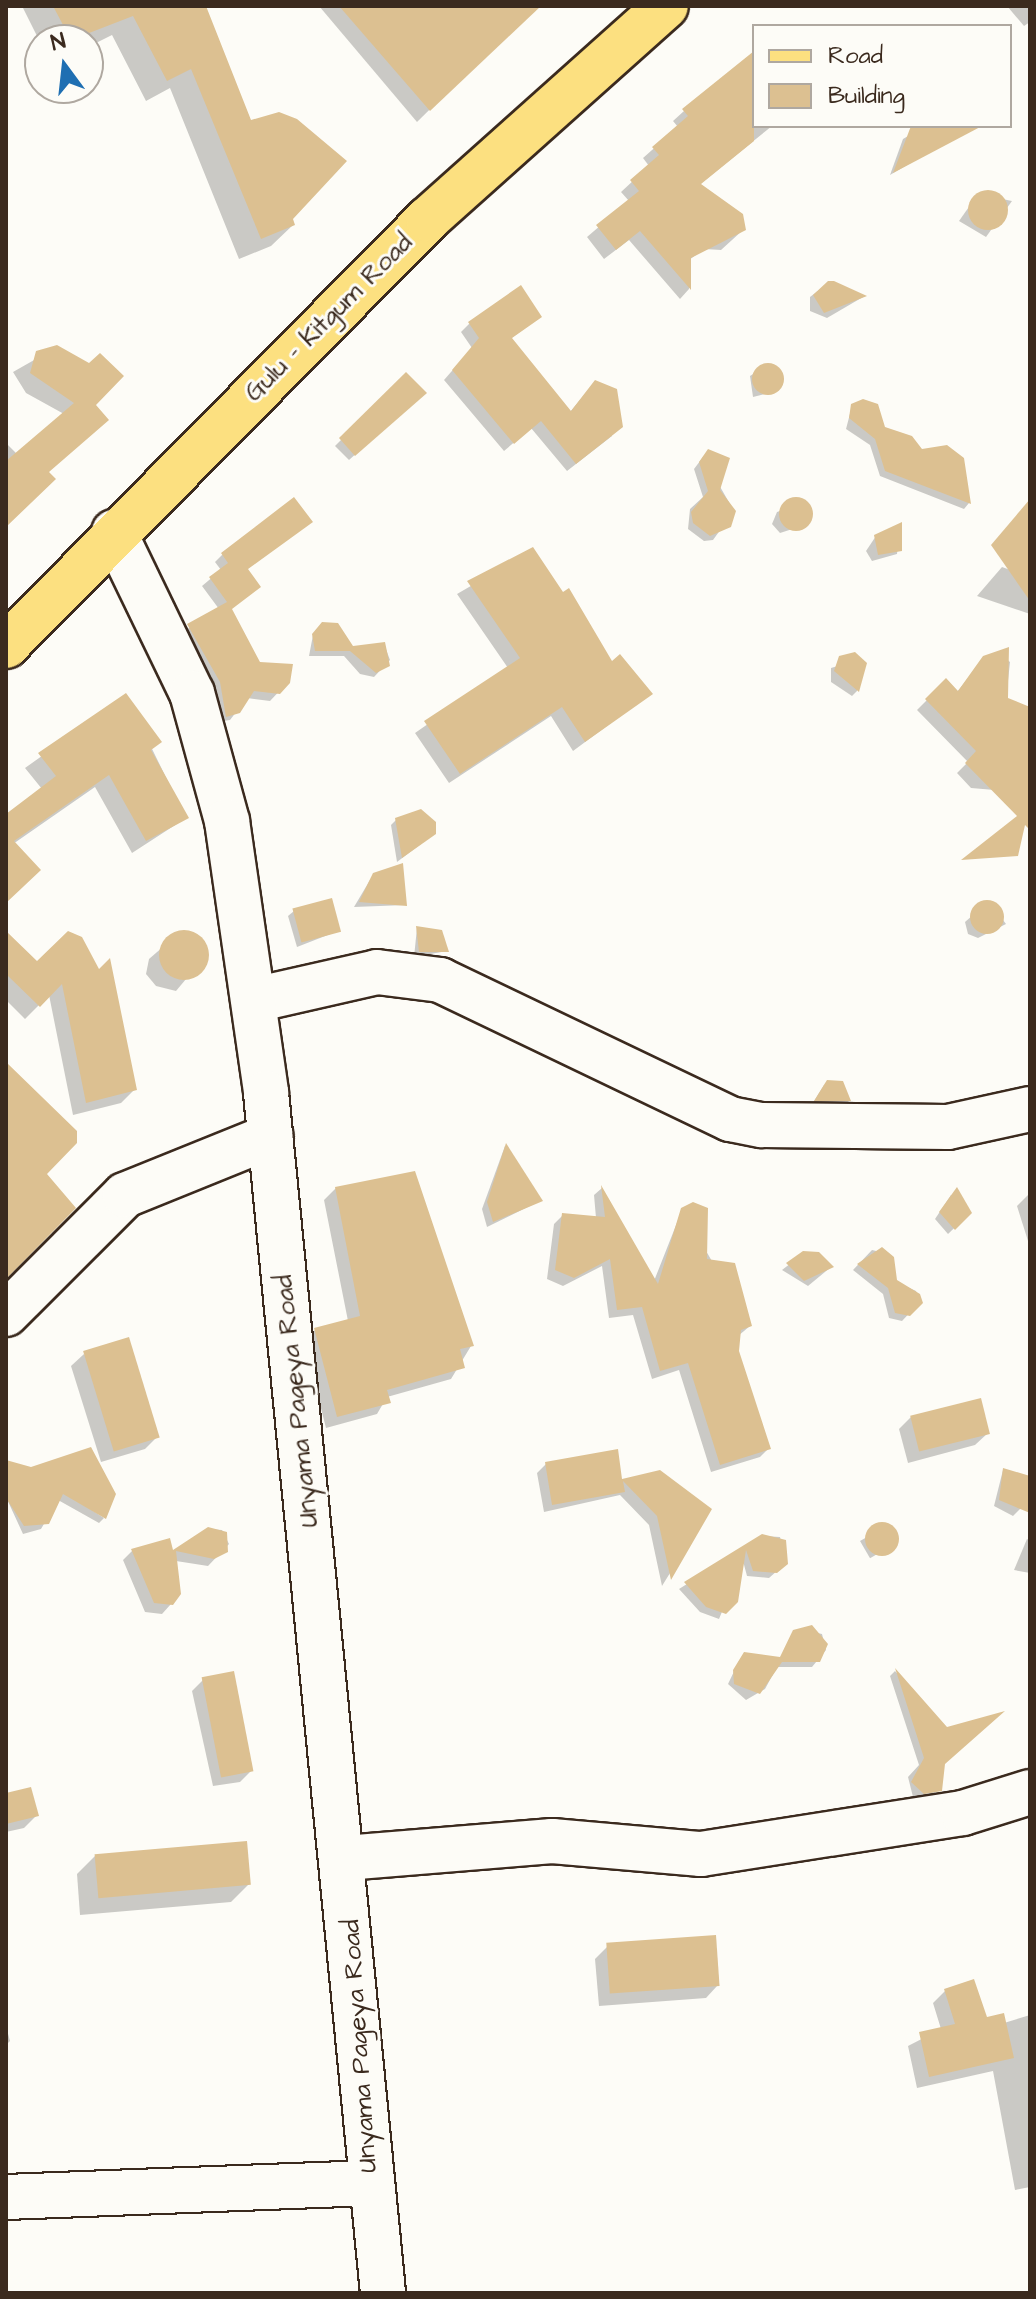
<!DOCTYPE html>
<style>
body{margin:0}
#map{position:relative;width:1036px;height:2299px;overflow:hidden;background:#fdfcf7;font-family:"Architects Daughter",sans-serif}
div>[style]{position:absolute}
.shadow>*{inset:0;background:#0003;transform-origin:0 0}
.building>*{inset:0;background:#dcc091;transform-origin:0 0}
.round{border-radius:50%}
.roads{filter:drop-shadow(2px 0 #3b2a1e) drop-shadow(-2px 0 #3b2a1e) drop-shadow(0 2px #3b2a1e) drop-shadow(0 -2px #3b2a1e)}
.minor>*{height:44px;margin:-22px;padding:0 22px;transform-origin:22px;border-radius:22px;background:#fdfcf7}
.tertiary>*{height:44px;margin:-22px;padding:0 22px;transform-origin:22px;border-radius:22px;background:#fdfcf7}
.primary>*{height:44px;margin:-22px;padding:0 22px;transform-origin:22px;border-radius:22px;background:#fce080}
span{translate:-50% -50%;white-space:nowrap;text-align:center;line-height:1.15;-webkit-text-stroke:6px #fdfcf7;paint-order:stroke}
.street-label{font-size:26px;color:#3b2a1e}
.frame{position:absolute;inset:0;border:8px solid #3b2a1e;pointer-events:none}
.legend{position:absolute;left:752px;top:24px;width:260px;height:104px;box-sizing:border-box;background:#fdfcf7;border:2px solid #afa8a0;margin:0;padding:10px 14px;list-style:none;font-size:24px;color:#3b2a1e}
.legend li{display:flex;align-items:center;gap:16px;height:40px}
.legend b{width:40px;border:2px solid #afa8a0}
.north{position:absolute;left:24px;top:24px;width:80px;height:80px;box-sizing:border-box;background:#fdfcf7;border:2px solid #afa8a0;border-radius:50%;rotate:345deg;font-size:22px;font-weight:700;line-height:32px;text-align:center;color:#3b2a1e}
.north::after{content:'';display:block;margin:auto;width:28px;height:36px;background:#1f6fb2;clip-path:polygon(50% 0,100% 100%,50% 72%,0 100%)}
</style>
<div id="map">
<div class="shadow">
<div style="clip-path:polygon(22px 6px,204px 6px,293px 225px,271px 246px,239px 259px,170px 88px,146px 101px,112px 35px,88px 47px,88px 40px,40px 42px)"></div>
<div style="clip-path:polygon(319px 6px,535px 6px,417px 122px)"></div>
<div style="clip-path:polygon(1007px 6px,1030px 6px,1030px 22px,1024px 26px)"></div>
<div style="clip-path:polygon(754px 70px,754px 126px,772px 126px,699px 185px,743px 230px,721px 250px,704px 249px,689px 260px,689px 289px,680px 299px,629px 240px,604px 259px,587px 237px,629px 201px,621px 192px,649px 166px,643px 158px,678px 127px,673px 121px,684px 111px)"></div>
<div style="clip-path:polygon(925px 126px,931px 151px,890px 175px,903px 139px)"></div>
<div style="clip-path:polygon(978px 194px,1012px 201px,986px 237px,959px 221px)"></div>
<div style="clip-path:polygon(828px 283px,863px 297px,827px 318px,810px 311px,810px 297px)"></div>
<div style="clip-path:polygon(540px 317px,510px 339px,570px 412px,595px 382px,612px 436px,567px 471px,531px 428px,504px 451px,444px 380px,472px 348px,461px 332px,469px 324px)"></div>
<div style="clip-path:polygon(57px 347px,93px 405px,6px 525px,6px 443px,17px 454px,64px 414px,26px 393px,13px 372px)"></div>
<div style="clip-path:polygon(767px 365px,779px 370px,776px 391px,753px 397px,750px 376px)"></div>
<div style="clip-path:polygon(406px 375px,418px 399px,349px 460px,335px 446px)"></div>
<div style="clip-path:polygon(852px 406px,921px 451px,963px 459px,969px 503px,964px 509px,880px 476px,870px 445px,846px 429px)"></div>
<div style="clip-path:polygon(703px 457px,734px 511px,713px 540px,704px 541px,688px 529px,690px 509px,703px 497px,694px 469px)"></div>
<div style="clip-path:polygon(805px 502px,808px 524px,780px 533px,772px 524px,777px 512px)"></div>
<div style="clip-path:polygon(311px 522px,246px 570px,230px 610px,259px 664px,288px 682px,270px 701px,247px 698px,230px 720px,217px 722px,181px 633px,219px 609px,202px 586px,221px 570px,215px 562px,223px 554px)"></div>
<div style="clip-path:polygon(900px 524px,897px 554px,872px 561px,866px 551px,876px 536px)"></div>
<div style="clip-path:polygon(533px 550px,612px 664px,650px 694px,573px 751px,551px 716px,449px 783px,415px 733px,508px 668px,457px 594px)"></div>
<div style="clip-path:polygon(1002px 567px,1030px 577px,1030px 614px,977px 596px)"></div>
<div style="clip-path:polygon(313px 635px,352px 648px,384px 644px,390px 660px,374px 677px,360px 674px,344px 656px,309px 656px)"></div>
<div style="clip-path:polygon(998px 652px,1010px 662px,1006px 700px,1030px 712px,1030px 793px,971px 788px,957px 773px,968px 762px,917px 710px,946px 681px,957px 692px,984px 658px)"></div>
<div style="clip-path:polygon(861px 659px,857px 691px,852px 696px,831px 682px,831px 668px)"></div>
<div style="clip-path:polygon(126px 696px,186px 818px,132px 853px,95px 787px,13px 844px,6px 901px,6px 816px,42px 789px,25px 768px)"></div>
<div style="clip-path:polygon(396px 820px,434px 834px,397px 862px,391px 825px)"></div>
<div style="clip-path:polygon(370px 880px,405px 905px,354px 907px)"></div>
<div style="clip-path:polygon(989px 901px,1006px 924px,978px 938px,968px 934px,965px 922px)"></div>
<div style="clip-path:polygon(294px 911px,338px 931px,297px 947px,288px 916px)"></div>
<div style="clip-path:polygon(417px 928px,447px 951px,414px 957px)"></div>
<div style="clip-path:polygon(179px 933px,198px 936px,207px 954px,176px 991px,156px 986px,146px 974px,149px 959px)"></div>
<div style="clip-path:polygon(6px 934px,37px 964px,68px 934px,135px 1089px,121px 1103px,73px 1115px,49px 995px,25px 1019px,6px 1000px)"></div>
<div style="clip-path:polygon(837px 1081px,849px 1101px,844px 1106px,811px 1106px,824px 1085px)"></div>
<div style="clip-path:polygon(505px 1146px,540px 1201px,487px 1227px,482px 1209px)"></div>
<div style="clip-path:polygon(336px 1188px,471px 1346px,451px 1379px,387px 1397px,377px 1414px,326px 1428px,304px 1342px,315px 1330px,348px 1321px,324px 1200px)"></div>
<div style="clip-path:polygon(602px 1188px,654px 1281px,682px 1210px,750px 1326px,738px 1336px,737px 1351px,769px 1448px,760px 1457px,711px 1472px,679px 1370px,652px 1379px,633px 1315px,609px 1318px,602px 1266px,563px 1286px,547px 1279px,554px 1224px,563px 1215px,596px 1218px,594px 1195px)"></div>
<div style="clip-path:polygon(951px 1195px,970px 1213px,948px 1234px,935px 1219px)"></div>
<div style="clip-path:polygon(1028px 1195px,1030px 1240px,1028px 1241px,1017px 1206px)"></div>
<div style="clip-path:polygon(872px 1250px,889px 1254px,896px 1282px,916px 1291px,920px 1302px,902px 1321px,889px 1318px,883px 1294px,853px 1270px)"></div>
<div style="clip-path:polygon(804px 1253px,831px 1267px,808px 1286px,782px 1270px)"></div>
<div style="clip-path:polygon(84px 1354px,158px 1436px,145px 1449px,101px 1462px,71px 1366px)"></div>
<div style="clip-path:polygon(911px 1417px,988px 1433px,975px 1445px,908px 1463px,899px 1429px)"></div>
<div style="clip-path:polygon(6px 1462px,31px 1470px,104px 1518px,99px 1523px,58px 1500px,41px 1529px,23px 1534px,6px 1497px)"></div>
<div style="clip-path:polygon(546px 1464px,621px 1481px,660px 1473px,709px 1510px,662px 1586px,649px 1525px,620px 1495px,544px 1512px,537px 1473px)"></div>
<div style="clip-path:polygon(1003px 1470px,1030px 1499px,1013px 1516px,994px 1506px)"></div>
<div style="left:886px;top:1526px;width:20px;height:30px;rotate:60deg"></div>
<div style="clip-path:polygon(208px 1529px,222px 1530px,229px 1544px,208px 1566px,176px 1561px,171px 1604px,162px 1614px,145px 1612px,123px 1560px,132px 1551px,172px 1553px)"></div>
<div style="clip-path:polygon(763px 1536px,780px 1537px,786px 1563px,769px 1578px,747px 1576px,743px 1561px,719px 1619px,700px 1612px,679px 1589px)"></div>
<div style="clip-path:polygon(1027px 1539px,1030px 1541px,1030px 1573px,1014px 1570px)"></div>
<div style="clip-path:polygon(800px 1629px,822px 1634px,826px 1650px,812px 1667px,777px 1667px,765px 1689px,746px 1700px,728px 1684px,739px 1661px,779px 1659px)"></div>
<div style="clip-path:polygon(895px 1671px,946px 1729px,935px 1796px,913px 1797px,908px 1777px,919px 1765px,890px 1676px)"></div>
<div style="clip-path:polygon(203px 1680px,251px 1771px,240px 1782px,213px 1786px,192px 1691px)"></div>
<div style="clip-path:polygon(6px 1795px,36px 1816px,24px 1828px,6px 1832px)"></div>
<div style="clip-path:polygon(95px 1856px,249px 1884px,231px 1902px,80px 1915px,77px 1874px)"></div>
<div style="clip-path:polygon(607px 1947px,718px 1985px,706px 1998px,599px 2006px,595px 1959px)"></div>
<div style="clip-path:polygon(945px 1991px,986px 2019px,1004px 2023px,1030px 2015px,1030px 2187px,1015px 2190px,993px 2071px,917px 2088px,908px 2046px,941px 2029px,933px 2003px)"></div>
<div style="clip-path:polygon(6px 2026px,10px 2041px,6px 2045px)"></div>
</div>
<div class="building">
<div style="clip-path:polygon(53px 6px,206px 6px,251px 120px,279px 112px,297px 119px,347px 161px,293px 219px,295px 225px,261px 239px,191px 69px,167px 81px,133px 16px,71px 40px)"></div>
<div style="clip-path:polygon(339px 6px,541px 6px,430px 111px)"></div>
<div style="clip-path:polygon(754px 51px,754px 141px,701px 184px,743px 214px,746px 230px,691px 258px,691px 290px,640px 231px,616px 250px,596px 225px,639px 191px,630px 180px,659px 155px,652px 147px,688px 116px,682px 109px)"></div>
<div style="clip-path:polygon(911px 126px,982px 126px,893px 173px)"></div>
<div class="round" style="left:968px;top:190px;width:40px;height:40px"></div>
<div style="clip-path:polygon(828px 281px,834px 281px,867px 296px,824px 313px,813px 295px)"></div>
<div style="clip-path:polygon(521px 285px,542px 317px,512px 338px,571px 411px,595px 380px,617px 389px,623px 427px,576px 464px,541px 421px,514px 444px,452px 370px,479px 338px,468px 322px)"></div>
<div style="clip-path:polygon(57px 345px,89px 363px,100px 353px,124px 376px,96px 405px,109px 420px,49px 472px,56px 479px,6px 527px,6px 461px,74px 403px,30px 373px,36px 351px)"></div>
<div class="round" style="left:752px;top:363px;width:32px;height:32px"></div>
<div style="clip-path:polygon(406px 372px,427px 393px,355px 456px,339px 438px)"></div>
<div style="clip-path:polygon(863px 399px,878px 404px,885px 427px,912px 436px,922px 449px,947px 445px,964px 458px,971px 504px,885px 471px,875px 439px,849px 418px,851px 404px)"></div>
<div style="clip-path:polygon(708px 449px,730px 458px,720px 490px,736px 511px,731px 527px,710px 536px,693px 523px,691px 512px,708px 491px,699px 462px)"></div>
<div class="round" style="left:779px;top:497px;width:34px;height:34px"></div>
<div style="clip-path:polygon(294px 497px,313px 522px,248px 569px,261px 587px,232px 609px,260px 662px,293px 664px,290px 683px,280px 694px,254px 691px,240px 713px,226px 717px,220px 682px,187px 624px,227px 602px,209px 577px,228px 563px,221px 553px)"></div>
<div style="clip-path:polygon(1030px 499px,1030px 601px,991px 545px)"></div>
<div style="clip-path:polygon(902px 522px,902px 551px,878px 555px,874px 535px)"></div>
<div style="clip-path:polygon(533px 547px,563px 592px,569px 588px,612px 661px,620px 654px,653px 694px,585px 742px,562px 707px,460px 774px,424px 721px,520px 658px,467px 581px)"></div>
<div style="clip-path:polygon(322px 622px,338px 623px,353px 646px,385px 642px,390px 666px,376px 673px,350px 651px,315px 651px,312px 634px)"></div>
<div style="clip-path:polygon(1009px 647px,1008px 698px,1030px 707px,1030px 830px,1025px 825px,1018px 856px,961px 860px,1017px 816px,965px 763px,976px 751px,925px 699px,946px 678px,958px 691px,983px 656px)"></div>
<div style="clip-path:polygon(855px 652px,867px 663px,859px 692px,834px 671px,839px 656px)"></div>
<div style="clip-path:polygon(126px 693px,162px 742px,151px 750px,189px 818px,146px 841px,109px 775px,14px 841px,41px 870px,6px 903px,6px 814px,56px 776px,38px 753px)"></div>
<div style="clip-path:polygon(421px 809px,436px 822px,436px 834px,402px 858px,395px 818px)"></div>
<div style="clip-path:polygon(403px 863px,407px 906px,359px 902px,373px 873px)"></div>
<div style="left:332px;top:898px;width:35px;height:41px;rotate:75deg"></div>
<div class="round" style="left:970px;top:900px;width:34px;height:34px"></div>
<div style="clip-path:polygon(416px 926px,442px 930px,449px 952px,419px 952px)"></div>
<div class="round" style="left:159px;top:930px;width:50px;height:50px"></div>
<div style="clip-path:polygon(6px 931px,37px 961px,68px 931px,82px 937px,99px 969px,110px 958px,137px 1090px,86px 1103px,62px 984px,40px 1007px,6px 974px)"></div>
<div style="clip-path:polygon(6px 1062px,77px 1131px,77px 1143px,47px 1174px,76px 1208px,6px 1279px)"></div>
<div style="clip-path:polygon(827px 1080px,843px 1081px,851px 1101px,814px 1101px)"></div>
<div style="clip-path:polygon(506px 1143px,543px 1201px,493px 1222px,487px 1202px)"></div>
<div style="clip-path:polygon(415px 1171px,474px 1346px,460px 1349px,465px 1368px,387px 1390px,391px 1403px,337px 1417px,314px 1328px,360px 1316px,335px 1187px)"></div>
<div style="clip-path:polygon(601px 1185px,658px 1284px,681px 1208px,693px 1202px,708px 1208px,707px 1259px,735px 1263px,752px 1326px,741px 1330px,739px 1351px,771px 1449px,720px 1465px,688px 1363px,660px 1371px,642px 1307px,617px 1310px,610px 1259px,574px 1278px,555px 1270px,562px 1213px,605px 1217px)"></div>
<div style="clip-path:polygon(957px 1187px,972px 1213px,955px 1230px,939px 1212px)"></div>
<div style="clip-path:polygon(882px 1247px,894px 1257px,897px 1280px,920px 1294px,923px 1303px,910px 1316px,895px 1313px,888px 1288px,857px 1264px)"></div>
<div style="clip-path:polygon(803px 1251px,819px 1252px,834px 1267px,804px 1281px,786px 1263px)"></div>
<div style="left:129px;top:1337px;width:105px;height:48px;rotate:73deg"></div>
<div style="left:981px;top:1398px;width:37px;height:73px;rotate:76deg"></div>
<div style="clip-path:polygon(91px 1447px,116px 1494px,106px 1519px,63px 1494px,49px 1524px,24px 1526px,6px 1498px,6px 1460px,31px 1467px)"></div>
<div style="clip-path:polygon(618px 1449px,622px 1479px,660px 1470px,712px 1509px,671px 1580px,657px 1516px,623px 1481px,625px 1492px,552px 1505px,545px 1462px)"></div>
<div style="clip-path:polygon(1003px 1468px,1030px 1476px,1030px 1513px,999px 1500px)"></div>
<div class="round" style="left:865px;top:1522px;width:34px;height:34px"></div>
<div style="clip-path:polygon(208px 1527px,227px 1532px,228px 1552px,214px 1559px,176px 1551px,181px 1594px,173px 1605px,154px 1603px,131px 1549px,170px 1538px,173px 1550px)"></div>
<div style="clip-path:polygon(762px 1534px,786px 1540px,788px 1564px,777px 1573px,753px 1571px,746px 1550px,738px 1602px,726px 1614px,706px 1607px,684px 1582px)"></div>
<div style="clip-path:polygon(812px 1625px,828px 1644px,820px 1662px,782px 1662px,760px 1694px,734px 1684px,733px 1670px,744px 1652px,780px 1657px,793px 1630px)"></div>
<div style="clip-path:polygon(895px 1668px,947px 1727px,1005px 1711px,945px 1764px,942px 1791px,924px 1794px,911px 1782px,924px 1758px)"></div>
<div style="left:234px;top:1671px;width:102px;height:33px;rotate:79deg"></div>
<div style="clip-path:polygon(31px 1787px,39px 1816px,6px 1824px,6px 1793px)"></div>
<div style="left:247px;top:1841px;width:44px;height:153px;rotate:85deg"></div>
<div style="left:716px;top:1935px;width:51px;height:110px;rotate:86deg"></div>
<div style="clip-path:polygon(974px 1979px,987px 2017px,1004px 2013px,1014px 2058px,929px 2077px,919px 2032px,955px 2024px,944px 1989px)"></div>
</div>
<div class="roads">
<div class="minor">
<div style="left:254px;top:1000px;width:126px;rotate:-12.8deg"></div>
<div style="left:377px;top:972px;width:64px;rotate:7.2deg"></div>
<div style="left:440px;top:980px;width:322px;rotate:25.6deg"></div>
<div style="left:730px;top:1119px;width:33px;rotate:11deg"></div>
<div style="left:762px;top:1125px;width:186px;rotate:0.6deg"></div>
<div style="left:948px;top:1127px;width:84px;rotate:-12.4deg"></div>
<div style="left:6px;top:1314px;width:168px;rotate:-45deg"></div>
<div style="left:125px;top:1195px;width:157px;rotate:-22deg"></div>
<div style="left:345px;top:1858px;width:208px;rotate:-4.7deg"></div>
<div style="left:552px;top:1841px;width:150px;rotate:5deg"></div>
<div style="left:701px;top:1854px;width:265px;rotate:-8.9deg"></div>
<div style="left:963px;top:1813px;width:70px;rotate:-17.4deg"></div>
<div style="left:6px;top:2197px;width:364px;rotate:-2.2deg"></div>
</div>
<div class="tertiary">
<div style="left:114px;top:532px;width:179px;rotate:64.2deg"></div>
<div style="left:192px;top:693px;width:133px;rotate:74.7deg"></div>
<div style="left:227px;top:821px;width:275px;rotate:81.8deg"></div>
<div style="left:266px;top:1093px;width:1206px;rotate:84.43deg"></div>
</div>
<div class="primary">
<div style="left:6px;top:646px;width:600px;rotate:-45.34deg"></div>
<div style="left:428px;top:219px;width:319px;rotate:-41.8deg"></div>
</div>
</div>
<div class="street-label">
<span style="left:329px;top:318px;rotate:-45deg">Gulu - Kitgum Road</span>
<span style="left:297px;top:1401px;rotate:-96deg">Unyama Pageya Road</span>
<span style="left:360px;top:2046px;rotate:-94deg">Unyama Pageya Road</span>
</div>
<div class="frame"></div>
<ul class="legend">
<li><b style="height:10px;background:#fce080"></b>Road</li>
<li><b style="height:22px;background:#dcc091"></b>Building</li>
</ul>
<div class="north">N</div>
</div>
